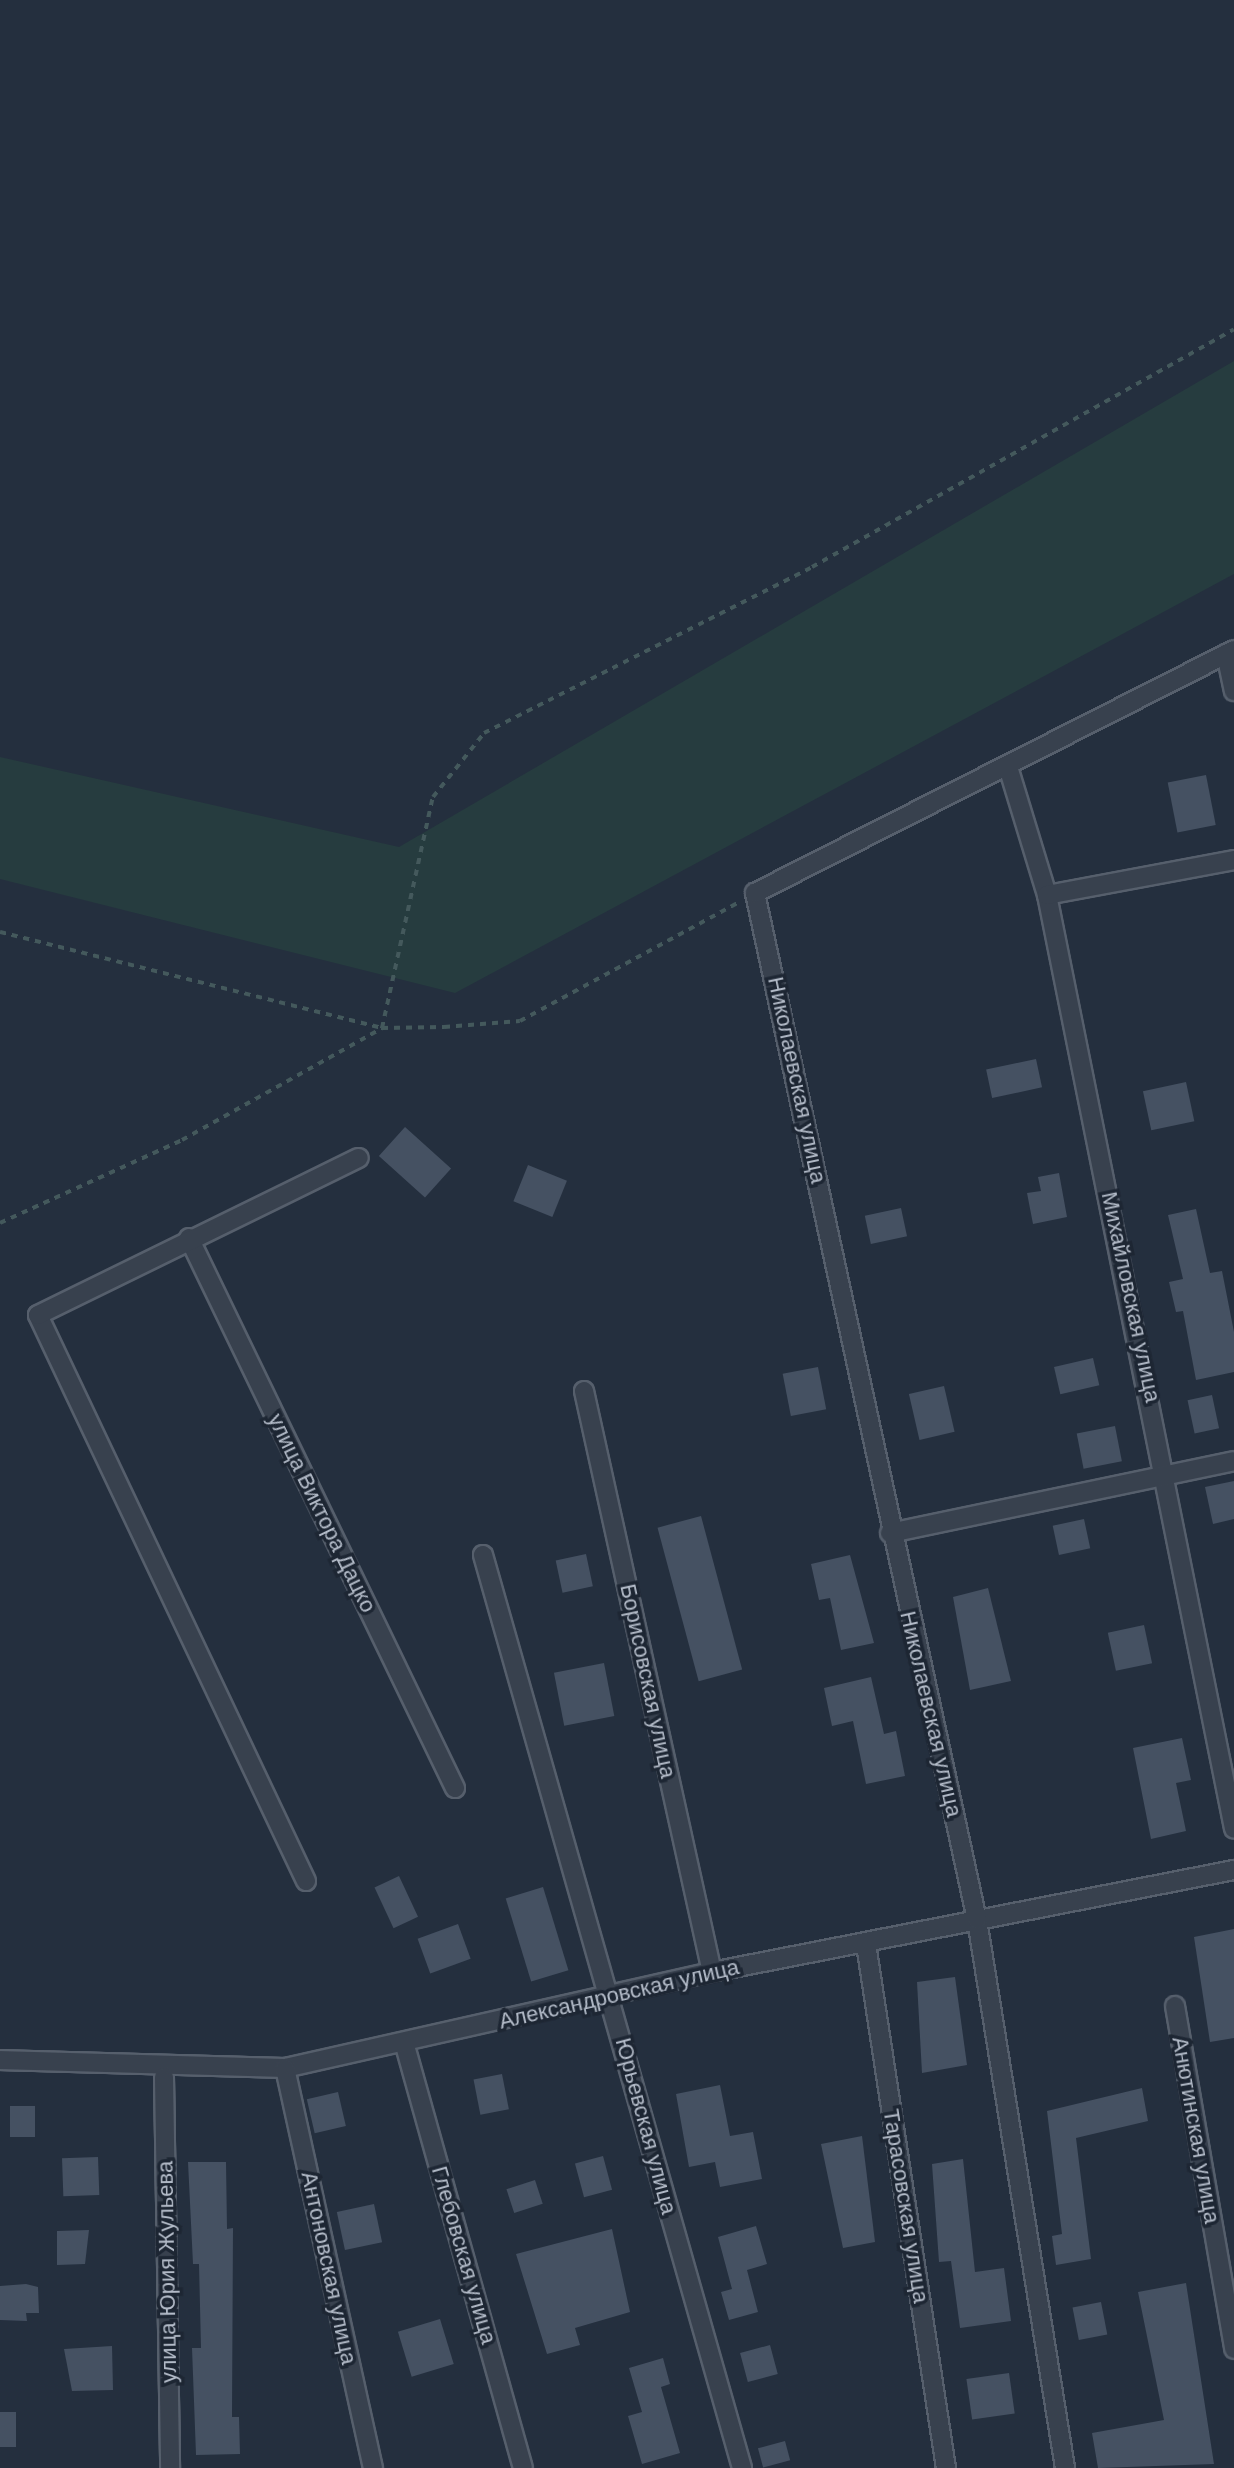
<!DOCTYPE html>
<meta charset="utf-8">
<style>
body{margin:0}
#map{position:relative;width:1234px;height:2468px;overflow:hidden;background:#242f3e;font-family:Helvetica,sans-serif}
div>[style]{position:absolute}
.green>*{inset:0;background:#263c3f}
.building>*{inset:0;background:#455162;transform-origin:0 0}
.path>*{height:4px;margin-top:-2px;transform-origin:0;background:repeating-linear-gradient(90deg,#44595c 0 6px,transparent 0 12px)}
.roads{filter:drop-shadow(2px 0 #565f6c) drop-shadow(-2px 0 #565f6c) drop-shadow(0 2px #565f6c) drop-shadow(0 -2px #565f6c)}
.minor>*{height:18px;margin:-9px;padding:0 9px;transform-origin:9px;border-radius:9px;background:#38414e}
span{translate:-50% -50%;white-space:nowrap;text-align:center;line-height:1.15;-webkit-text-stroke:7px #1d2633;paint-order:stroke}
.street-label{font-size:22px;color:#b4bcc9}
</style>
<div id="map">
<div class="green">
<div style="clip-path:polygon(1234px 361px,1234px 574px,455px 993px,0 879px,0 757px,399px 847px)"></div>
</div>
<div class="building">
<div style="left:1206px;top:775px;width:51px;height:39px;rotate:79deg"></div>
<div style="left:1036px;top:1059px;width:29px;height:51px;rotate:78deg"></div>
<div style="left:1186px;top:1082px;width:40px;height:44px;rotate:78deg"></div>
<div style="left:405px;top:1127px;width:62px;height:39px;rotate:42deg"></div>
<div style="left:528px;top:1165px;width:42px;height:39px;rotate:22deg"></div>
<div style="clip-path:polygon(1059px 1173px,1067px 1217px,1033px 1224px,1027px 1193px,1041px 1191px,1038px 1177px)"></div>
<div style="left:901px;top:1208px;width:29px;height:37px;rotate:78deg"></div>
<div style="clip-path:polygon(1196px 1209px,1210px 1273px,1222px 1271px,1234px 1332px,1234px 1372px,1196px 1380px,1183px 1311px,1176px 1312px,1169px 1282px,1183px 1279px,1168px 1215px)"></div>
<div style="left:1093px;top:1358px;width:28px;height:40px;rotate:77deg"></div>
<div style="left:818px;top:1367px;width:43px;height:36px;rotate:79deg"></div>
<div style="left:944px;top:1386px;width:47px;height:36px;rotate:77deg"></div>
<div style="left:1212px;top:1395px;width:34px;height:25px;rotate:78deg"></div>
<div style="left:1115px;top:1426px;width:36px;height:39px;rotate:79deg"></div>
<div style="clip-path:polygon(1234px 1481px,1234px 1519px,1213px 1524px,1205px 1487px)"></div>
<div style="left:701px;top:1516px;width:159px;height:45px;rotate:75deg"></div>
<div style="left:1084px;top:1519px;width:30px;height:32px;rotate:78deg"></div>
<div style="left:586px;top:1554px;width:33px;height:31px;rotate:78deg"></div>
<div style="clip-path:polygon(850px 1555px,874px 1643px,841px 1650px,830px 1598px,819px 1600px,811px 1564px)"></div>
<div style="clip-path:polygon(988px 1588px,1011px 1681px,970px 1690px,953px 1597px)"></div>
<div style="left:1144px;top:1625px;width:39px;height:37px;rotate:78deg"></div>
<div style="left:604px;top:1663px;width:54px;height:51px;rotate:79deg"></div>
<div style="clip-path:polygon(871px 1677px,884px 1734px,896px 1731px,905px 1776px,866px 1784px,853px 1721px,832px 1726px,824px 1688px)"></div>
<div style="clip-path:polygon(1182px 1738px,1191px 1780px,1176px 1783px,1186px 1831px,1151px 1839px,1133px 1748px)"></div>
<div style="left:399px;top:1876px;width:45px;height:27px;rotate:65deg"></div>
<div style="left:543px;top:1887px;width:87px;height:39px;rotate:73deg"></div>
<div style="left:458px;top:1924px;width:37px;height:43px;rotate:70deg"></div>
<div style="clip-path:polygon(1234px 1929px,1234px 2038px,1210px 2042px,1194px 1937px)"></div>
<div style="clip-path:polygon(955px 1977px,967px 2065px,922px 2073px,917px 1982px)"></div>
<div style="left:502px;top:2074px;width:36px;height:29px;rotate:79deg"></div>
<div style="clip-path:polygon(720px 2085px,730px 2136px,753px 2132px,762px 2179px,720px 2187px,715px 2162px,689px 2167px,676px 2094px)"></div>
<div style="clip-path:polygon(1142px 2088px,1148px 2121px,1076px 2138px,1091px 2259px,1056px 2265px,1052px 2236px,1062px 2234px,1047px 2111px)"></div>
<div style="left:338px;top:2092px;width:35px;height:32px;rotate:77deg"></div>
<div style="left:10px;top:2106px;width:25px;height:31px"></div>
<div style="clip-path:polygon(862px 2136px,875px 2242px,843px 2248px,821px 2144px)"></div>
<div style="left:603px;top:2156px;width:35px;height:29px;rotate:75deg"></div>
<div style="left:98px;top:2157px;width:38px;height:36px;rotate:88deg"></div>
<div style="clip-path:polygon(963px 2159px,975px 2272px,1004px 2268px,1011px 2321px,960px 2328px,951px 2261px,939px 2262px,932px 2164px)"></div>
<div style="clip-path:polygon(188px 2162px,226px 2162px,227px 2229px,233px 2228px,232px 2417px,239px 2417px,240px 2454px,196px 2455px,192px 2348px,201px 2348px,199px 2264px,193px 2264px)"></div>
<div style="left:535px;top:2180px;width:25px;height:30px;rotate:72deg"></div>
<div style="left:374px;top:2204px;width:39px;height:38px;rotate:78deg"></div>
<div style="clip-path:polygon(756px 2226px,767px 2264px,747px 2270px,758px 2312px,729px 2320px,721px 2292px,732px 2289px,718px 2237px)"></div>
<div style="clip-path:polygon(612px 2229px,630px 2312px,575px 2328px,580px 2345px,547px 2354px,516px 2254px)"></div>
<div style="clip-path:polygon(89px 2230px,85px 2264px,57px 2265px,57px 2231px)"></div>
<div style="clip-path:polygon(1186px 2283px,1214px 2464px,1098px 2468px,1092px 2433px,1164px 2420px,1138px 2292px)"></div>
<div style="clip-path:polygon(26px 2284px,38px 2287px,39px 2313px,26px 2313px,27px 2321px,0 2320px,0 2286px)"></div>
<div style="left:1101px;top:2302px;width:33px;height:29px;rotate:79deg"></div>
<div style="left:440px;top:2319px;width:47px;height:44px;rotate:73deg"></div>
<div style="left:770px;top:2345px;width:30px;height:31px;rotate:75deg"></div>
<div style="clip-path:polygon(112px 2346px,113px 2390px,72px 2391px,64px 2349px)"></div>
<div style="clip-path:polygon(663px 2358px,670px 2384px,661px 2387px,680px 2453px,642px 2464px,628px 2416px,642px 2412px,629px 2368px)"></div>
<div style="left:1009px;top:2373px;width:41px;height:43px;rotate:82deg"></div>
<div style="left:0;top:2412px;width:16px;height:35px"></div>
<div style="left:785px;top:2441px;width:20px;height:28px;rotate:75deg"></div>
</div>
<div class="path">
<div style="left:0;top:932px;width:394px;rotate:14.1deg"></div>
<div style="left:382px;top:1028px;width:62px;rotate:-0.9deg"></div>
<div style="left:444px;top:1027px;width:76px;rotate:-4.5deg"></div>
<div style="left:520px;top:1021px;width:249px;rotate:-28.5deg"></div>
<div style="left:0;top:1223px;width:200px;rotate:-24.5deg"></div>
<div style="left:182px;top:1140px;width:229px;rotate:-29.2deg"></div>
<div style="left:382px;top:1028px;width:237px;rotate:-77.6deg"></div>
<div style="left:433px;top:797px;width:82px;rotate:-51.4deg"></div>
<div style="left:484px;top:733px;width:368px;rotate:-26.8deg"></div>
<div style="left:812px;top:567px;width:484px;rotate:-29.4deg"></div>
</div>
<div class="roads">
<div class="minor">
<div style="left:1226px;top:654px;width:38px;rotate:78deg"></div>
<div style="left:1009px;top:770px;width:131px;rotate:73.1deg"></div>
<div style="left:1047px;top:895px;width:952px;rotate:78.67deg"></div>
<div style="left:1047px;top:895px;width:190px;rotate:-10.6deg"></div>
<div style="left:189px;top:1238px;width:611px;rotate:64.19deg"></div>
<div style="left:584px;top:1391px;width:595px;rotate:77.58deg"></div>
<div style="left:890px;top:1533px;width:351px;rotate:-11.8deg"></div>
<div style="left:483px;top:1555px;width:949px;rotate:74.16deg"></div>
<div style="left:306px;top:1881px;width:626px;rotate:-115.34deg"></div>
<div style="left:38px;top:1315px;width:357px;rotate:-26.1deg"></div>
<div style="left:866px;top:1944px;width:530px;rotate:81.32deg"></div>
<div style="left:1175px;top:2006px;width:348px;rotate:80.2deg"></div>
<div style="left:404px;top:2042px;width:442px;rotate:74.4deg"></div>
<div style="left:0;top:2060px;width:285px;rotate:1.6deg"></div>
<div style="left:285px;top:2068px;width:438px;rotate:-12.7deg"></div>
<div style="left:712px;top:1972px;width:532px;rotate:-11.06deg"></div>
<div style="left:285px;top:2068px;width:410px;rotate:77.6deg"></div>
<div style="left:164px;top:2077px;width:391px;rotate:89.1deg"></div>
<div style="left:1065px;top:2468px;width:555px;rotate:-99.12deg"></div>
<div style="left:977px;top:1920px;width:1051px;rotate:-102.2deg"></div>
<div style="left:755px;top:893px;width:537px;rotate:-26.9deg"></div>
</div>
</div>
<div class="street-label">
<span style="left:797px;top:1080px;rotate:78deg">Николаевская улица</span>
<span style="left:1131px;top:1297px;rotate:78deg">Михайловская улица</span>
<span style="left:322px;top:1513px;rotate:64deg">улица Виктора Дацко</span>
<span style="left:648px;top:1681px;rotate:78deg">Борисовская улица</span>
<span style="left:931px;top:1714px;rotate:77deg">Николаевская улица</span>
<span style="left:619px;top:1994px;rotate:-13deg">Александровская улица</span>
<span style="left:646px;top:2126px;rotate:75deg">Юрьевская улица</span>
<span style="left:1196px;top:2130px;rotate:80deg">Анютинская улица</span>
<span style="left:906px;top:2206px;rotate:81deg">Тарасовская улица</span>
<span style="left:464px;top:2255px;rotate:74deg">Глебовская улица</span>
<span style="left:329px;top:2268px;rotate:78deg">Антоновская улица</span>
<span style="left:167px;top:2272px;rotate:-91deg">улица Юрия Жульева</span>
</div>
</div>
